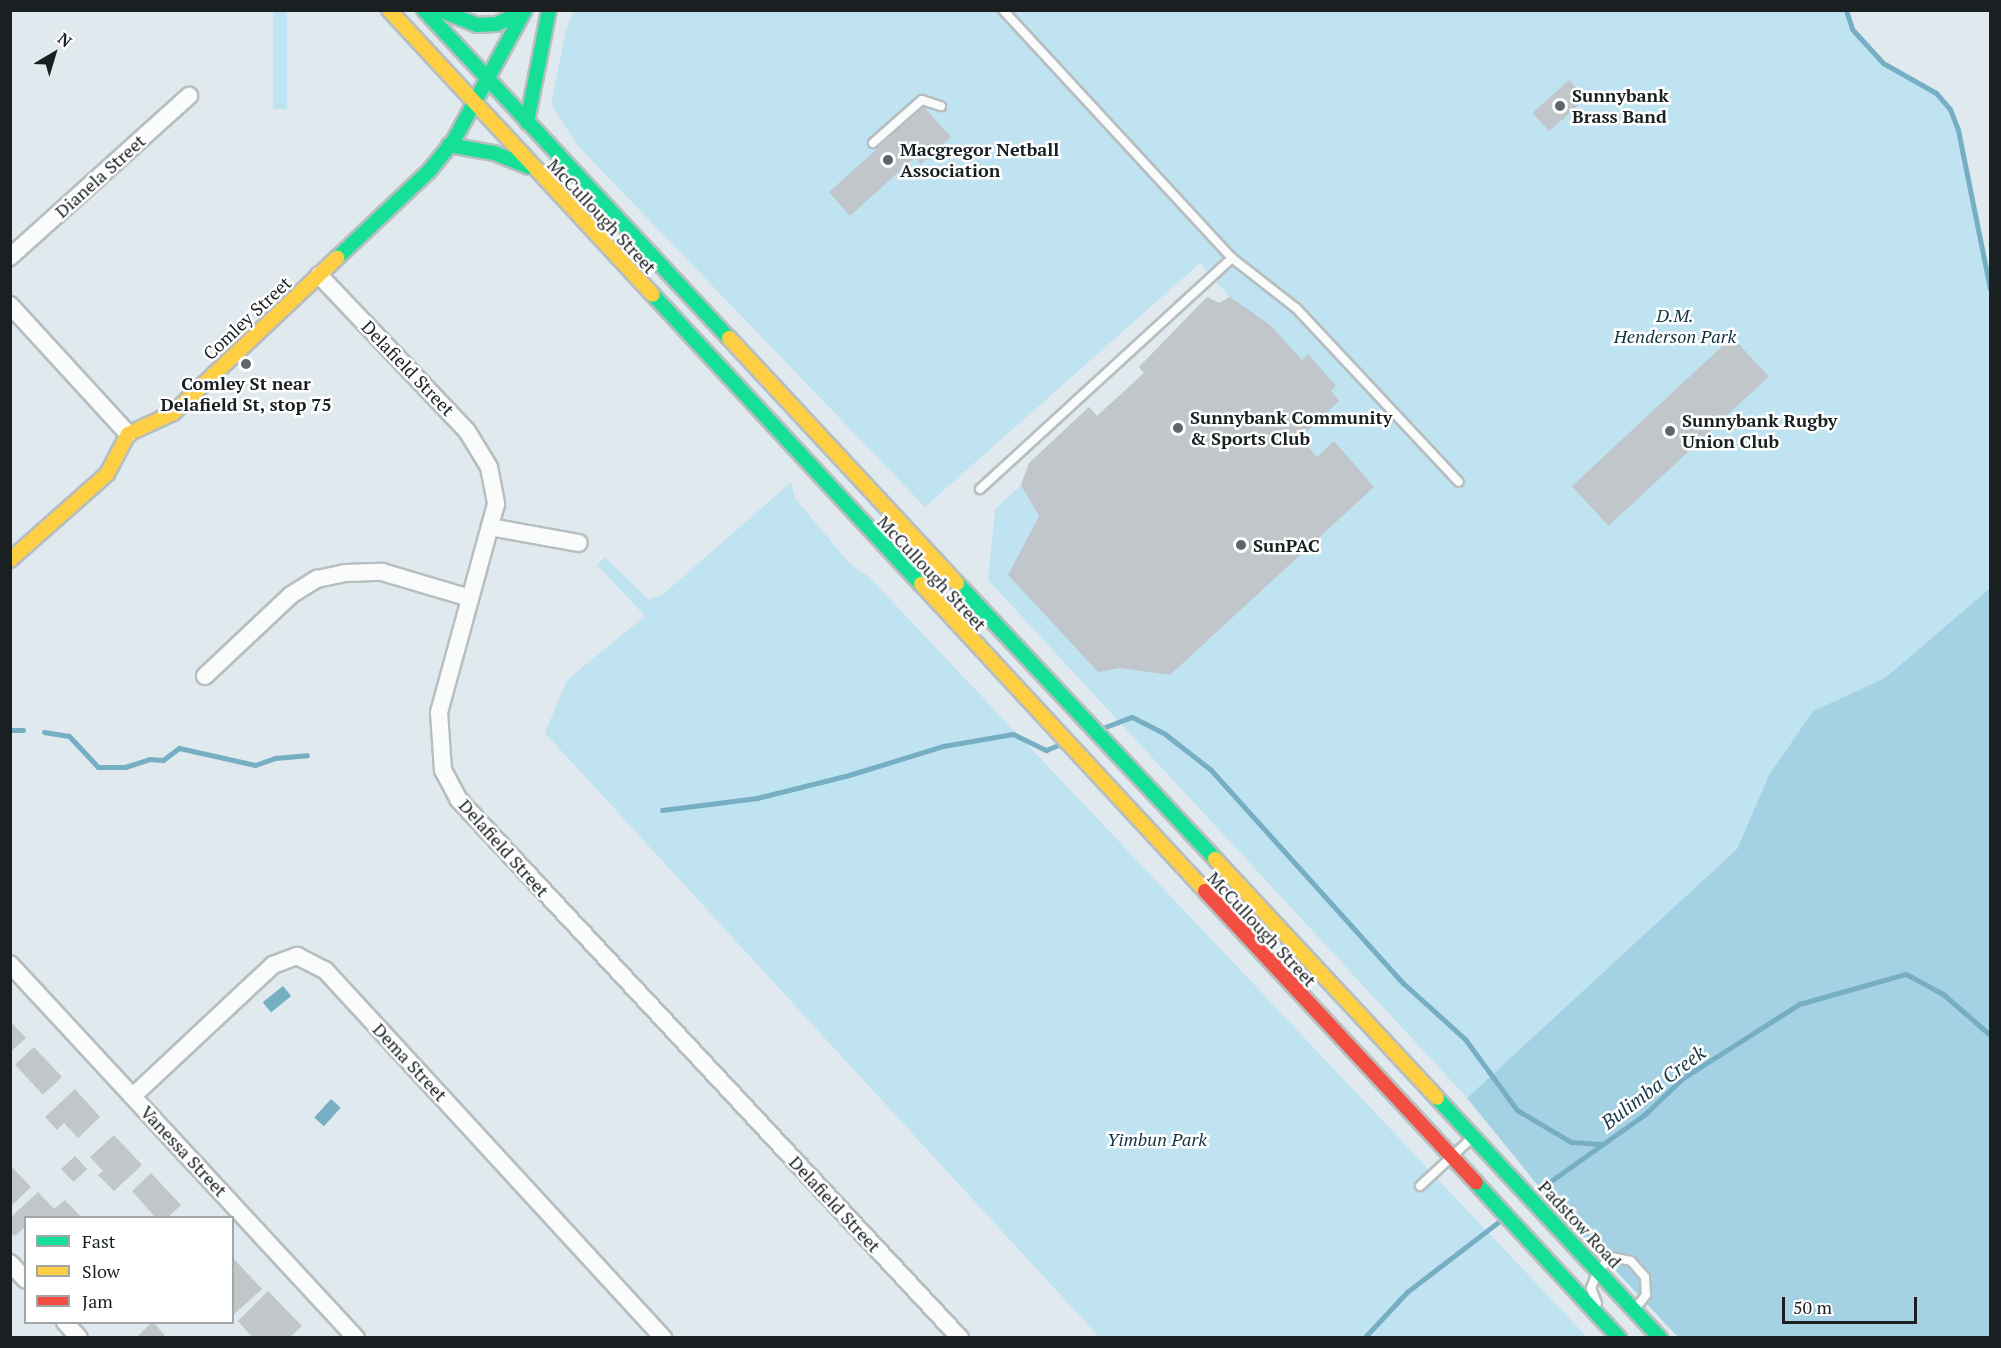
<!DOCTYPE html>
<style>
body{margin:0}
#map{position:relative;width:2001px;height:1348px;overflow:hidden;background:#e0e9ed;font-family:"PT Serif",serif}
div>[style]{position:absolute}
.green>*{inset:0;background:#c0e3f2;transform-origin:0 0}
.forest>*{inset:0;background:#a4d1e4}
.water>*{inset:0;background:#76aec4;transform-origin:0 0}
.stream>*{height:5px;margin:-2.5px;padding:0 2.5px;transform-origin:2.5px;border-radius:2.5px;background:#76aec4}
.building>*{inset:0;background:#c0c6c9;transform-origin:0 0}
.roads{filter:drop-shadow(2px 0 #b7bec0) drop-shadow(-2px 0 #b7bec0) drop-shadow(0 2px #b7bec0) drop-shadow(0 -2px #b7bec0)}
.lane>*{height:8px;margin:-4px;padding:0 4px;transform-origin:4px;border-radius:4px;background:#fafcfc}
.street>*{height:16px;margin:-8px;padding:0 8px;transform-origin:8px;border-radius:8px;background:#fafcfc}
.fast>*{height:14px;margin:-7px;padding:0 7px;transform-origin:7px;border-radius:7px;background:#16e098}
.slow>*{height:14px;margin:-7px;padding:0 7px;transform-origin:7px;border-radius:7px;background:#ffcf43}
.jam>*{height:14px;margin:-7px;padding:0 7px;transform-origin:7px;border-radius:7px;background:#f24e42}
.dots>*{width:16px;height:16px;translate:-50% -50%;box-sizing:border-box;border:3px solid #fff;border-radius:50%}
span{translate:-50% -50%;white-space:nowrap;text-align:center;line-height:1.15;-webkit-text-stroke:5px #fff;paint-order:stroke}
.poi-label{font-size:18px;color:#1a2022;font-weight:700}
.left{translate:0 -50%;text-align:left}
.street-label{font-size:18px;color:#1a2022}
.park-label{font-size:18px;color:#113442;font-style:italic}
.water-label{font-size:20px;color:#163947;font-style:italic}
.frame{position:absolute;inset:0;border:12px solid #1a2022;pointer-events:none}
.legend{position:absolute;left:24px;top:1216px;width:210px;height:108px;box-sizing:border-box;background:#fff;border:2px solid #a3a6a7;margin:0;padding:8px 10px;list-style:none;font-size:18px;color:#1a2022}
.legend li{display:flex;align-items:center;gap:12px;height:30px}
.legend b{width:30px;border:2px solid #a3a6a7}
.north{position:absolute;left:24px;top:24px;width:60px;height:60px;-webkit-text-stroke:4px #fff;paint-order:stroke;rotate:38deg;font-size:16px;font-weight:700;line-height:24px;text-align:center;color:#1a2022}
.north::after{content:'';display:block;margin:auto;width:21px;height:27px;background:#1a2022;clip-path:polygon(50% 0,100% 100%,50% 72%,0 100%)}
.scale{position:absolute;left:1782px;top:1297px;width:135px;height:27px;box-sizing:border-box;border:3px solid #1a2022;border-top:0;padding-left:8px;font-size:18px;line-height:21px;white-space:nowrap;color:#1a2022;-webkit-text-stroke:4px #fff;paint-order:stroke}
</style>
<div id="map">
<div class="green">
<div style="left:273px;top:11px;width:14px;height:98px"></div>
<div style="clip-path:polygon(574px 11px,1846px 11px,1852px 29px,1882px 63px,1936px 93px,1950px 109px,1958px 130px,1990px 289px,1990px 588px,1885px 678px,1813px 711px,1769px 775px,1737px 849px,1467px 1098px,988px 580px,995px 509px,1021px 485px,1029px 463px,1089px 407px,1097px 416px,1144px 374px,1139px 367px,1207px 297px,1219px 303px,1230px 297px,1200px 263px,925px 507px,577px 145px,551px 104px,566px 30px)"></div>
<div style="clip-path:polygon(791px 482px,795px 498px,849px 563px,869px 577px,1587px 1337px,1099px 1337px,545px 733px,567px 680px,645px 616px,597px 565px,605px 557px,648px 599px,662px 595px)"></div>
</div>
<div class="forest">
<div style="clip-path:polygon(1990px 588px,1990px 1337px,1678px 1337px,1553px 1204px,1467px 1098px,1737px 849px,1769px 775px,1813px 711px,1885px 678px)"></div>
</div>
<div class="water">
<div style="left:283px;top:986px;width:13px;height:26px;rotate:51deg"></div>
<div style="left:331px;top:1099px;width:13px;height:25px;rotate:42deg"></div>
</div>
<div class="stream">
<div style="left:1846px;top:10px;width:20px;rotate:72deg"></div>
<div style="left:1852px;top:29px;width:46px;rotate:47.6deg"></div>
<div style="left:1883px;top:63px;width:61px;rotate:29.5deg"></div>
<div style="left:1936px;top:93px;width:21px;rotate:49deg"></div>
<div style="left:1950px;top:109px;width:22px;rotate:69deg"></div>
<div style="left:1958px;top:130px;width:162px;rotate:78.6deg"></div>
<div style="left:1100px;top:729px;width:34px;rotate:-21deg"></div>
<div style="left:1132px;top:717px;width:37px;rotate:27deg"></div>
<div style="left:1165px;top:734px;width:58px;rotate:38deg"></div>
<div style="left:1211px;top:770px;width:287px;rotate:48deg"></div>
<div style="left:1403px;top:983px;width:84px;rotate:42.1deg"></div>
<div style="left:1465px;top:1039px;width:88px;rotate:53.8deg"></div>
<div style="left:1517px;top:1110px;width:63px;rotate:30.7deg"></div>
<div style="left:1571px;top:1142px;width:29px;rotate:4deg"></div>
<div style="left:10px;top:730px;width:13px"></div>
<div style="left:44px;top:732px;width:25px;rotate:9deg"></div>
<div style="left:69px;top:736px;width:42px;rotate:46.9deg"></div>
<div style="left:98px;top:767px;width:27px"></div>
<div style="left:125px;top:767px;width:25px;rotate:-18deg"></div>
<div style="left:149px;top:759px;width:14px;rotate:4deg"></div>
<div style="left:163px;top:760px;width:20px;rotate:-37deg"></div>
<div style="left:179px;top:748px;width:78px;rotate:12.6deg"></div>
<div style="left:255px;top:765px;width:21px;rotate:-19deg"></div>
<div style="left:275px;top:758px;width:32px;rotate:-5deg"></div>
<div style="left:662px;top:810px;width:96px;rotate:-7.2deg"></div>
<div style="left:757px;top:798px;width:95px;rotate:-14deg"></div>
<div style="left:849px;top:775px;width:98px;rotate:-17.1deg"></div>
<div style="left:943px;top:746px;width:71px;rotate:-9.7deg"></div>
<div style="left:1013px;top:734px;width:37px;rotate:26deg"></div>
<div style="left:1046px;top:750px;width:16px;rotate:-22deg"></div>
<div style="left:1534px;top:1193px;width:136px;rotate:-35.4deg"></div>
<div style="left:1645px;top:1114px;width:52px;rotate:-43.5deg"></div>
<div style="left:1683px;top:1078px;width:138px;rotate:-32.5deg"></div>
<div style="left:1799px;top:1004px;width:111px;rotate:-15.7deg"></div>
<div style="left:1906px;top:974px;width:42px;rotate:28.4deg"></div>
<div style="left:1943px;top:994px;width:62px;rotate:41.1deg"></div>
<div style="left:1364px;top:1338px;width:63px;rotate:-46.9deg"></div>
<div style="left:1407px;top:1292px;width:118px;rotate:-37.5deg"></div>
</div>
<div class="building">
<div style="left:1569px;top:80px;width:25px;height:49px;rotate:48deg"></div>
<div style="clip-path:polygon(924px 107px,951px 137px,921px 164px,915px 157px,850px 216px,829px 192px)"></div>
<div style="clip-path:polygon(1207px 297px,1219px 303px,1230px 297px,1269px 324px,1302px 360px,1308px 354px,1336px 386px,1331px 391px,1339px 401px,1300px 438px,1317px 457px,1334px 441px,1374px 487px,1170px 675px,1121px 668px,1098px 672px,1008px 575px,1039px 516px,1021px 485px,1029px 463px,1089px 407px,1097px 416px,1144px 373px,1139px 367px)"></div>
<div style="left:1732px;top:337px;width:54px;height:219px;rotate:47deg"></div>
<div style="clip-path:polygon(10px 1021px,26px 1038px,10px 1052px)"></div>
<div style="left:34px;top:1047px;width:41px;height:26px;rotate:47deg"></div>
<div style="clip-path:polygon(75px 1089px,100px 1117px,78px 1138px,64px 1123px,57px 1130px,45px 1117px)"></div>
<div style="clip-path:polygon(114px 1135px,142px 1165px,114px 1191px,98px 1175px,103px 1171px,90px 1157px)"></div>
<div style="left:75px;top:1156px;width:18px;height:19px;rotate:47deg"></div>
<div style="clip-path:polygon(10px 1165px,31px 1187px,10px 1207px)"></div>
<div style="clip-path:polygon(151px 1173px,181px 1205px,167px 1218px,156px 1218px,132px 1191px)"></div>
<div style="clip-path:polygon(38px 1192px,54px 1209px,65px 1200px,82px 1218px,26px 1218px,26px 1226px,15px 1236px,10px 1232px,10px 1218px)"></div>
<div style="clip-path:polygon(232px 1257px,262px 1289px,232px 1316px)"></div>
<div style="clip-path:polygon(268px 1291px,302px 1326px,289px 1338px,253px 1338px,238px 1321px)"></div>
<div style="clip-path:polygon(153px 1322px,167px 1338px,136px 1338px,152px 1322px)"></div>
</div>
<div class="roads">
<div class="lane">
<div style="left:1003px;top:10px;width:338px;rotate:47.3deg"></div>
<div style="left:1232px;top:258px;width:81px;rotate:38deg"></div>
<div style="left:1296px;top:308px;width:238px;rotate:46.9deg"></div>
<div style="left:873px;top:143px;width:65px;rotate:-41.3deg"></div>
<div style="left:922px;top:100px;width:20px;rotate:18deg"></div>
<div style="left:980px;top:489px;width:342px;rotate:-42.5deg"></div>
<div style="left:1420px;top:1186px;width:72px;rotate:-42.8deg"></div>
<div style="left:1597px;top:1303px;width:16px;rotate:-112deg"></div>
<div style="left:1591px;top:1288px;width:18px;rotate:-68deg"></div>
<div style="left:1598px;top:1271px;width:19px;rotate:-47deg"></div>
<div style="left:1611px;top:1257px;width:20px;rotate:11deg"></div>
<div style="left:1631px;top:1261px;width:21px;rotate:49deg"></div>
<div style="left:1645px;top:1277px;width:18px;rotate:87deg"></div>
<div style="left:1646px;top:1295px;width:18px;rotate:128deg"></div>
</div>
<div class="street">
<div style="left:10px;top:257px;width:241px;rotate:-42deg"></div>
<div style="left:319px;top:275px;width:215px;rotate:46.5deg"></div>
<div style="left:467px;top:431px;width:42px;rotate:58.6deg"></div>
<div style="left:489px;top:467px;width:38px;rotate:79deg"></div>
<div style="left:496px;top:504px;width:216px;rotate:105.3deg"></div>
<div style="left:439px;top:712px;width:58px;rotate:86.1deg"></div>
<div style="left:443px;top:770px;width:34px;rotate:62deg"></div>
<div style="left:459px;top:800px;width:735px;rotate:47.04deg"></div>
<div style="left:10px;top:305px;width:175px;rotate:47.5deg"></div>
<div style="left:490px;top:527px;width:90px;rotate:10.2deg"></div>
<div style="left:205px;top:676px;width:118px;rotate:-43.3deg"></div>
<div style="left:291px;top:595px;width:31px;rotate:-32deg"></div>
<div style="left:317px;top:579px;width:29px;rotate:-12deg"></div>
<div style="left:345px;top:573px;width:37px;rotate:-2deg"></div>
<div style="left:382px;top:572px;width:92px;rotate:16.5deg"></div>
<div style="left:10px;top:964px;width:510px;rotate:47.23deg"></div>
<div style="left:133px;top:1096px;width:192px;rotate:-43.1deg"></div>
<div style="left:273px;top:965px;width:26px;rotate:-21deg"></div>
<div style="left:297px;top:956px;width:31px;rotate:27deg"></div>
<div style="left:325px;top:970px;width:500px;rotate:47.4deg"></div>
<div style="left:10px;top:1263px;width:23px;rotate:47deg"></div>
<div style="left:65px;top:1322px;width:21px;rotate:49deg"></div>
</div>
<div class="fast">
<div style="left:424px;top:10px;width:448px;rotate:47.1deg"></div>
<div style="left:439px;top:10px;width:41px;rotate:21.5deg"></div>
<div style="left:477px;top:25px;width:20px;rotate:-3deg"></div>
<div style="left:497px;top:24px;width:30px;rotate:-26deg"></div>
<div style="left:527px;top:122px;width:114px;rotate:-78.9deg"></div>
<div style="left:449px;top:145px;width:46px;rotate:10.1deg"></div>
<div style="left:494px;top:153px;width:37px;rotate:22deg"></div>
<div style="left:337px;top:258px;width:128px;rotate:-43.4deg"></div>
<div style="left:430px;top:170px;width:38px;rotate:-51deg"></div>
<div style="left:454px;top:140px;width:148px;rotate:-61.4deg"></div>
<div style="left:653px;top:295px;width:394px;rotate:47.2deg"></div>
<div style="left:957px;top:583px;width:378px;rotate:46.9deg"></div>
<div style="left:1437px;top:1098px;width:328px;rotate:47.1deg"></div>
<div style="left:1476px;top:1183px;width:211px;rotate:47.3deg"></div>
</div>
<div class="slow">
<div style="left:389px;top:10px;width:388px;rotate:47.2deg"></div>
<div style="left:729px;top:338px;width:335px;rotate:47.1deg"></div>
<div style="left:10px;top:560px;width:130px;rotate:-41.6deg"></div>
<div style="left:107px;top:474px;width:45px;rotate:-62.3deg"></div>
<div style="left:128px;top:434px;width:50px;rotate:-25deg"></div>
<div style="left:173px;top:413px;width:226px;rotate:-43.4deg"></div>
<div style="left:921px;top:584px;width:418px;rotate:47.2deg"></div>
<div style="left:1215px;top:859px;width:326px;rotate:47.1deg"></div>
</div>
<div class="jam">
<div style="left:1205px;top:891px;width:398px;rotate:47.1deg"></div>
</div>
</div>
<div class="dots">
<div style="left:1560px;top:106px;background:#5f6669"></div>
<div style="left:888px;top:160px;background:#5f6669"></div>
<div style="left:246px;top:364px;background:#5f6669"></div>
<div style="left:1178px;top:428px;background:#5f6669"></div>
<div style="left:1670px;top:431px;background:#5f6669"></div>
<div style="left:1241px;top:545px;background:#5f6669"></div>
</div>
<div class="poi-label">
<span class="left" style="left:1572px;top:106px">Sunnybank<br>Brass Band</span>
<span class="left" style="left:900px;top:160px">Macgregor Netball<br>Association</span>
<span style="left:246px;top:394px">Comley St near<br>Delafield St, stop 75</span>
<span class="left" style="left:1190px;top:428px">Sunnybank Community<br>&amp; Sports Club</span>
<span class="left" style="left:1682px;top:431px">Sunnybank Rugby<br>Union Club</span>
<span class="left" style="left:1253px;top:545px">SunPAC</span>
</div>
<div class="street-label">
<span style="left:100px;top:176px;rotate:-42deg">Dianela Street</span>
<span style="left:602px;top:216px;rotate:47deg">McCullough Street</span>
<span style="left:247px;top:318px;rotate:-43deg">Comley Street</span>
<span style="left:408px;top:368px;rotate:46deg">Delafield Street</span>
<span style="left:932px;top:573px;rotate:47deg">McCullough Street</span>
<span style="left:504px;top:848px;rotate:48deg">Delafield Street</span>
<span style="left:1262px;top:929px;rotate:47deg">McCullough Street</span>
<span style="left:410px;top:1062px;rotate:47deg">Dema Street</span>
<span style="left:184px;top:1151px;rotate:47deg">Vanessa Street</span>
<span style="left:835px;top:1204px;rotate:47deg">Delafield Street</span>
<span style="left:1580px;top:1224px;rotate:47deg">Padstow Road</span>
</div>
<div class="park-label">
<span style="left:1675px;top:326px">D.M.<br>Henderson Park</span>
<span style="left:1157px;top:1139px">Yimbun Park</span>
</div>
<div class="water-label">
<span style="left:1653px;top:1087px;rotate:-37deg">Bulimba Creek</span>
</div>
<div class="frame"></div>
<ul class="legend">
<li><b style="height:8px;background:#16e098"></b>Fast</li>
<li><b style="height:8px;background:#ffcf43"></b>Slow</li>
<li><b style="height:8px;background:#f24e42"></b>Jam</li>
</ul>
<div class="north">N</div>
<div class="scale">50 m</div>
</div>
